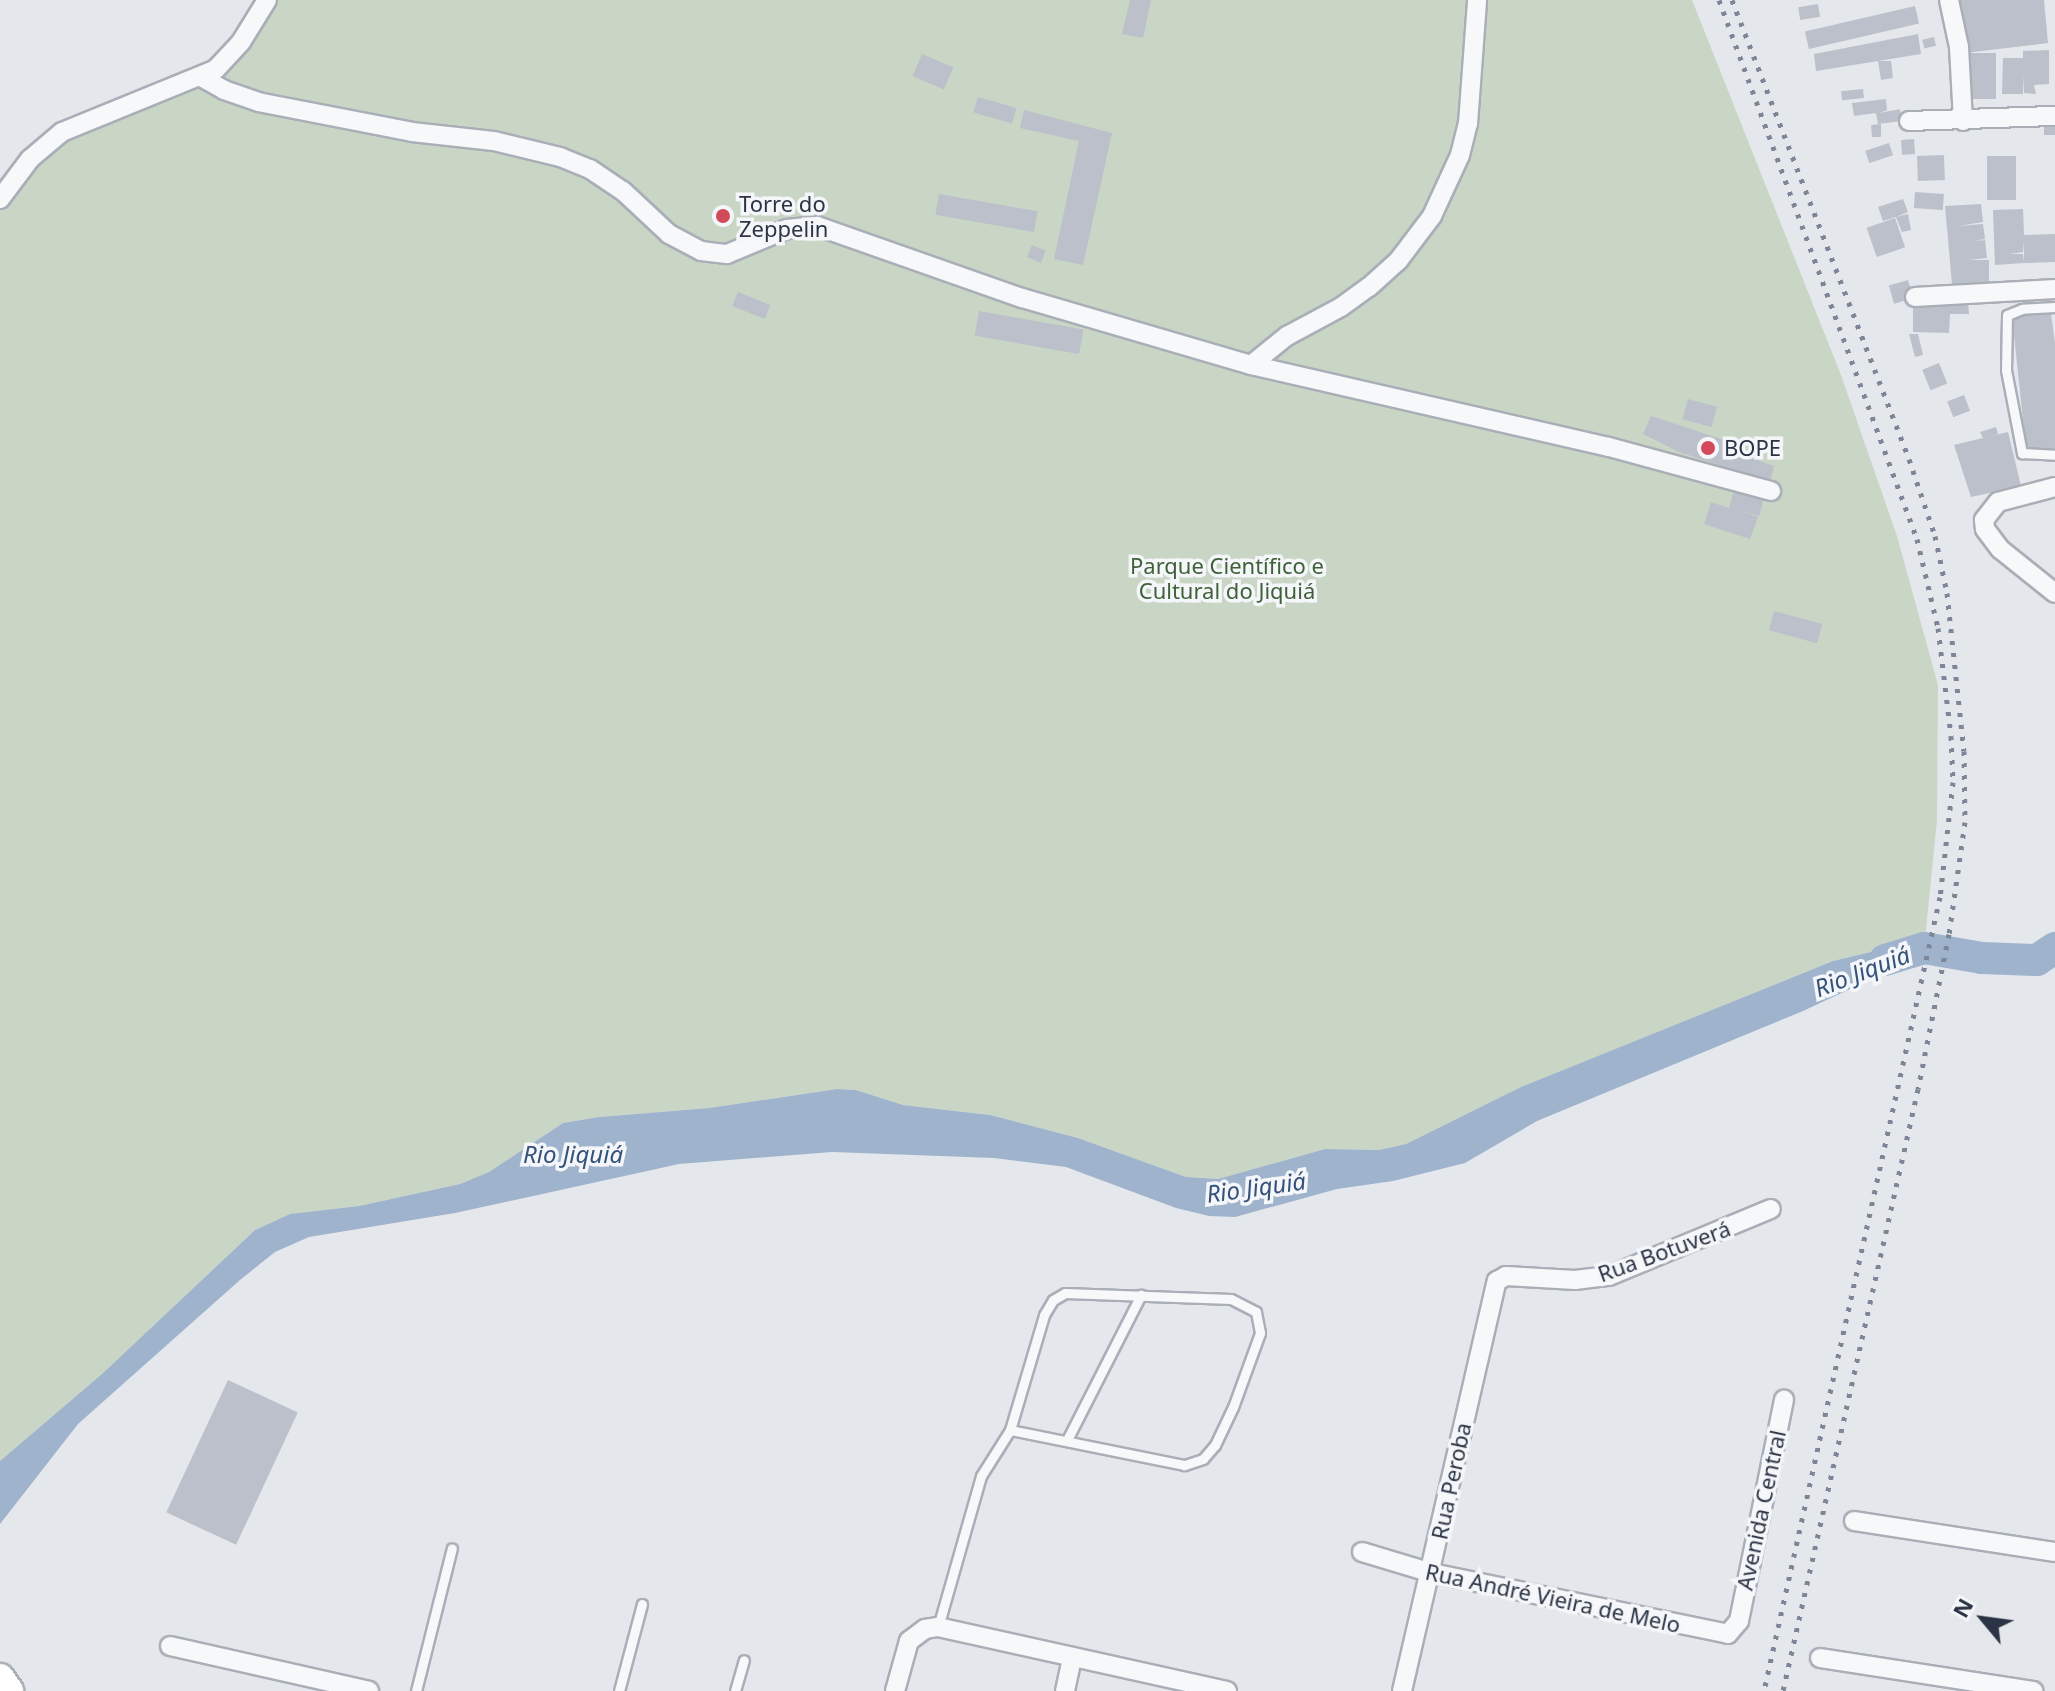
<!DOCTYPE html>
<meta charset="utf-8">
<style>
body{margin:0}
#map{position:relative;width:2055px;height:1691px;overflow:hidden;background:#e4e7ec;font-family:"Noto Sans",sans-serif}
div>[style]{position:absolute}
.green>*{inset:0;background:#c9d6c5}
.water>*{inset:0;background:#9fb4cc}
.river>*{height:32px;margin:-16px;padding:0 16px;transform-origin:16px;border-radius:16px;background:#9fb4cc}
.building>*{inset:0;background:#bbc0ca;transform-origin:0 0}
.roads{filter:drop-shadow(2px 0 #a9aeb7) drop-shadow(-2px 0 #a9aeb7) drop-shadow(0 2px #a9aeb7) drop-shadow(0 -2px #a9aeb7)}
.lane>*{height:9px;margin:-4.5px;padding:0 4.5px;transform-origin:4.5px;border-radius:4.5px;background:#f7f8fa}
.street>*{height:18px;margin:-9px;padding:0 9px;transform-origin:9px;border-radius:9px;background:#f7f8fa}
.primary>*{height:28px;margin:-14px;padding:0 14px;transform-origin:14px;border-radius:14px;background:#fff}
.rail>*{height:5px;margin-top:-2.5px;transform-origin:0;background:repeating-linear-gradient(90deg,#7d8696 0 4px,transparent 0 12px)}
.dots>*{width:22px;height:22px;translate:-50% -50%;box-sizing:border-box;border:4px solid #f4f6f9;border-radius:50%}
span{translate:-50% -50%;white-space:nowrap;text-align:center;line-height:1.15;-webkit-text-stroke:7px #f4f6f9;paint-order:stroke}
.poi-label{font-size:22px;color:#2b3445}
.left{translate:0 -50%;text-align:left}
.park-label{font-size:22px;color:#3f6138}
.street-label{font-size:22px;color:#2b3445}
.water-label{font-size:24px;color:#34527a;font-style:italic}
.north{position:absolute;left:1943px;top:1579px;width:80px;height:80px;-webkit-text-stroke:6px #f4f6f9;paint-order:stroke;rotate:299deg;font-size:22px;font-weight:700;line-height:32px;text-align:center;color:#2b3445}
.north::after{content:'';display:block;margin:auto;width:28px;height:36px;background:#2b3445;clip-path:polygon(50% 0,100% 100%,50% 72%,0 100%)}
</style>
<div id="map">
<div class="green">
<div style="clip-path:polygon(278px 0,1692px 0,1841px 375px,1897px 536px,1938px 685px,1937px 820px,1925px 939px,1833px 961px,1521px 1087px,1406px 1144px,1379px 1150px,1325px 1149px,1218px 1179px,1186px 1177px,1078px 1138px,990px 1115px,903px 1105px,856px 1090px,837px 1089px,709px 1108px,599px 1117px,563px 1123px,489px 1172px,460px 1184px,359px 1206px,290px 1214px,255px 1230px,102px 1374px,0 1461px,0 208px,59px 128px,215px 67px)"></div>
</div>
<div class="water">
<div style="clip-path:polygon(1925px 939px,1923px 955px,1803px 1011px,1537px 1121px,1465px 1163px,1393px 1181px,1337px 1189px,1235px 1217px,1209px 1216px,1176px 1208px,1066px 1167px,994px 1158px,832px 1152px,679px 1164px,455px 1213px,309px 1237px,275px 1252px,240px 1280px,78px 1424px,0 1524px,0 1461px,102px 1374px,255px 1230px,290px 1214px,359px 1206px,460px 1184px,489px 1172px,563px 1123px,599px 1117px,709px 1108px,837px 1089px,856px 1090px,903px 1105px,990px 1115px,1078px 1138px,1186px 1177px,1218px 1179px,1325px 1149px,1379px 1150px,1406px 1144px,1521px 1087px,1833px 961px)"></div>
</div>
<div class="river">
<div style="left:1885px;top:960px;width:41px;rotate:-17.1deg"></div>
<div style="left:1924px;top:948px;width:59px;rotate:9.8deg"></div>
<div style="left:1982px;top:958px;width:55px;rotate:2.1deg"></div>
<div style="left:2037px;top:960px;width:22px;rotate:-34deg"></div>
</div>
<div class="building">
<div style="clip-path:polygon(1130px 0,1151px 0,1143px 38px,1122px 34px)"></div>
<div style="clip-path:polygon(1960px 0,2044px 0,2048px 43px,1965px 53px)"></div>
<div style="left:1818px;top:4px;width:13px;height:20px;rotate:81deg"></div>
<div style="left:1915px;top:6px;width:18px;height:113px;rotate:77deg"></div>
<div style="clip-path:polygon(1918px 34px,1921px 54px,1878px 61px,1891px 61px,1893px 78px,1881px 80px,1878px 61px,1816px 71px,1814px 54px)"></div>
<div style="left:1934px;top:37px;width:9px;height:12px;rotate:77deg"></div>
<div style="clip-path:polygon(2049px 50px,2049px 84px,2034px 85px,2036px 94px,2024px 93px,2023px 75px,2023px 94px,2002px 94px,2003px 58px,2023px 58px,2023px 51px)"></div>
<div style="left:1965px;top:53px;width:31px;height:46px"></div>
<div style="left:922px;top:54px;width:34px;height:24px;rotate:23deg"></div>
<div style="left:1863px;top:89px;width:9px;height:22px;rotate:84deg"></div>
<div style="left:978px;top:97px;width:40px;height:16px;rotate:16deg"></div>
<div style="clip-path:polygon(1886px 99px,1887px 110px,1879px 113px,1900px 109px,1902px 121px,1878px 124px,1876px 113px,1854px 116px,1852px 103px)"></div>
<div style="clip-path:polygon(1024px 110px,1112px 133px,1083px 265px,1054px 259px,1079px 141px,1020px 128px)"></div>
<div style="clip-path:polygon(1881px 124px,1881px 137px,1872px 137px,1871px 125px)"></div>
<div style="left:2044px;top:127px;width:11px;height:8px"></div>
<div style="left:1914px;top:139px;width:15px;height:13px;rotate:86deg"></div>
<div style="left:1889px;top:143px;width:13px;height:25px;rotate:72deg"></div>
<div style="left:1944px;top:155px;width:25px;height:27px;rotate:88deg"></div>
<div style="left:1987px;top:156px;width:29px;height:44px"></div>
<div style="left:1915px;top:192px;width:29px;height:16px;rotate:4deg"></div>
<div style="left:939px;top:194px;width:100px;height:21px;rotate:10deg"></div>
<div style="clip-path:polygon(1903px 199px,1908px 212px,1896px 217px,1908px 214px,1911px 230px,1902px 232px,1896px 217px,1883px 221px,1878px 207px)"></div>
<div style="clip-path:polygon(1981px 204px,1983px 222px,1958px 226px,1983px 224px,1985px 239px,1973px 241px,1985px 240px,1987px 258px,1968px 260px,1989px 260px,1989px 284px,1952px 284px,1945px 206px)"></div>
<div style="clip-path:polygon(2023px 209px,2024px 235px,2055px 234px,2055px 262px,2024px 263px,2024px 242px,2023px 252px,2009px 254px,2023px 254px,2024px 263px,1995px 265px,1993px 210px)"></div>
<div style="left:1895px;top:218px;width:31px;height:30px;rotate:71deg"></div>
<div style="left:1032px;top:245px;width:15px;height:13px;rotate:23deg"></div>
<div style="left:1908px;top:280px;width:19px;height:20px;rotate:74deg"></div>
<div style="left:738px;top:292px;width:35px;height:15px;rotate:22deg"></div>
<div style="clip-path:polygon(1968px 302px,1969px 314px,1950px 314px,1949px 333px,1913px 332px,1913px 306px)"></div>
<div style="left:979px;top:311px;width:106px;height:25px;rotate:10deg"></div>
<div style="clip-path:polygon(2051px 313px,2055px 344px,2055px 448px,2026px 449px,2012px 316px)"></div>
<div style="clip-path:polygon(1909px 334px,1918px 334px,1923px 355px,1915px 357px)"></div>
<div style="left:1939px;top:363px;width:22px;height:18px;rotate:68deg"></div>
<div style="left:1964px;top:395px;width:17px;height:18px;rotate:69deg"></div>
<div style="left:1688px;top:399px;width:30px;height:21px;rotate:15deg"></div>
<div style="clip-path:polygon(1651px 416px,1737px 444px,1735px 452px,1774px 466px,1770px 482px,1679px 452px,1643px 434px)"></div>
<div style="clip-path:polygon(1996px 427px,1998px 434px,1987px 437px,2008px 432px,2021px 486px,1971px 497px,1954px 445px,1983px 438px,1980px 432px)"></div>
<div style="clip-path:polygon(1734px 490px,1764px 498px,1759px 516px,1739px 510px,1758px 517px,1750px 539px,1704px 524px,1711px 502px,1729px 508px)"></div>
<div style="left:1774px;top:611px;width:50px;height:20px;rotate:15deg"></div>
<div style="left:228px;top:1380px;width:77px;height:146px;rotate:25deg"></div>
</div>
<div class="roads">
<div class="lane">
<div style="left:2055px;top:307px;width:33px;rotate:177deg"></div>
<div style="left:2022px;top:309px;width:16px;rotate:158deg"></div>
<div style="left:2007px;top:315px;width:55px;rotate:91deg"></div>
<div style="left:2006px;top:370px;width:85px;rotate:79.1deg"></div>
<div style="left:2022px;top:453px;width:33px;rotate:3deg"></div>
<div style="left:1067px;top:1440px;width:163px;rotate:-63deg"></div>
<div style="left:938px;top:1627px;width:157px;rotate:-74.1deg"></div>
<div style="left:981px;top:1476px;width:54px;rotate:-57.8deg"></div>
<div style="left:1010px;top:1430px;width:120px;rotate:-73.5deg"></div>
<div style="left:1044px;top:1315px;width:17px;rotate:-59deg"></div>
<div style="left:1053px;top:1300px;width:14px;rotate:-30deg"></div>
<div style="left:1065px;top:1293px;width:166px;rotate:2.1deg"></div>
<div style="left:1231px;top:1299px;width:28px;rotate:27deg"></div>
<div style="left:1256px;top:1312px;width:21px;rotate:79deg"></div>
<div style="left:1260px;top:1333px;width:79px;rotate:110deg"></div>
<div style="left:1233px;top:1407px;width:42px;rotate:115.3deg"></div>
<div style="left:1215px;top:1445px;width:18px;rotate:131deg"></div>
<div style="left:1203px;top:1459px;width:20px;rotate:162deg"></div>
<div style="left:1184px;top:1465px;width:177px;rotate:-168.6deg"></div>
<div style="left:416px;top:1691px;width:147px;rotate:-75.9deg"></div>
<div style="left:619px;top:1691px;width:90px;rotate:-75.2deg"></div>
<div style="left:735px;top:1691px;width:32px;rotate:-74deg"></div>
</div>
<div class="street">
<div style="left:1949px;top:0;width:48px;rotate:78deg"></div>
<div style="left:1959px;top:47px;width:74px;rotate:86.9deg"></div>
<div style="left:201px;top:77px;width:26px;rotate:29deg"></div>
<div style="left:224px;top:90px;width:36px;rotate:19deg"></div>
<div style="left:258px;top:102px;width:157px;rotate:11deg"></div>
<div style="left:412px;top:132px;width:82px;rotate:6.3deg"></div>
<div style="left:494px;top:141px;width:68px;rotate:13.6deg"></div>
<div style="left:560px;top:157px;width:32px;rotate:22deg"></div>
<div style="left:590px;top:169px;width:40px;rotate:34deg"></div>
<div style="left:623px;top:191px;width:63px;rotate:43.1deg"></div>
<div style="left:669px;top:234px;width:36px;rotate:28deg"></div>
<div style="left:701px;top:251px;width:26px;rotate:7deg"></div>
<div style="left:727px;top:254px;width:65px;rotate:-22.6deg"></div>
<div style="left:787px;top:229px;width:30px;rotate:-6deg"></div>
<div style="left:817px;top:226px;width:217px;rotate:19.4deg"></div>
<div style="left:1022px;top:298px;width:239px;rotate:16.3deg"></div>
<div style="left:1251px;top:365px;width:367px;rotate:12.9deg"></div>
<div style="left:1609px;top:447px;width:168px;rotate:15.2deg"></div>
<div style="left:1909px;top:121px;width:146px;rotate:-2deg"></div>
<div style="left:0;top:199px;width:50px;rotate:-53.1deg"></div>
<div style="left:30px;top:159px;width:42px;rotate:-40.2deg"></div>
<div style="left:62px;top:132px;width:166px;rotate:-22.2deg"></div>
<div style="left:216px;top:69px;width:37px;rotate:-47deg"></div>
<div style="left:241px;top:42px;width:49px;rotate:-58.2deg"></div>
<div style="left:1915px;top:297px;width:140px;rotate:-3.3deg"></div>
<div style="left:1251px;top:365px;width:46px;rotate:-38.9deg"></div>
<div style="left:1287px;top:336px;width:61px;rotate:-28.2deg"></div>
<div style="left:1341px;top:307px;width:34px;rotate:-36deg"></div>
<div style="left:1369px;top:287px;width:39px;rotate:-42deg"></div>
<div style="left:1398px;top:261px;width:56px;rotate:-52.9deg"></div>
<div style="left:1432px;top:216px;width:67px;rotate:-65.3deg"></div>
<div style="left:1460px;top:155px;width:32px;rotate:-76deg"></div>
<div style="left:1468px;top:124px;width:124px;rotate:-85.8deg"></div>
<div style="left:2055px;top:487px;width:59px;rotate:165.3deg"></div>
<div style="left:1998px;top:502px;width:23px;rotate:128deg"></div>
<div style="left:1984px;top:520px;width:9px;rotate:84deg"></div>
<div style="left:1985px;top:529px;width:25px;rotate:53deg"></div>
<div style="left:2000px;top:549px;width:70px;rotate:38.7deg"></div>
<div style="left:1854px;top:1521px;width:203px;rotate:8.8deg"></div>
<div style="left:1362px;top:1552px;width:73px;rotate:16.7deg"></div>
<div style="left:1432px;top:1573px;width:302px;rotate:11.6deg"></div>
<div style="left:1728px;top:1634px;width:17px;rotate:-50deg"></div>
<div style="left:1739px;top:1621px;width:226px;rotate:-78.5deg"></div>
<div style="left:170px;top:1646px;width:204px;rotate:12.7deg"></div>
<div style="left:1820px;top:1658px;width:216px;rotate:8.8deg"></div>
<div style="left:895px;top:1691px;width:52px;rotate:-74.4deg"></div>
<div style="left:909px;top:1641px;width:20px;rotate:-37deg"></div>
<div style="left:925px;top:1629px;width:13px;rotate:-9deg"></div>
<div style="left:938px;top:1627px;width:296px;rotate:12.5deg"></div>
<div style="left:1065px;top:1691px;width:35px;rotate:-78deg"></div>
<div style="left:1402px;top:1691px;width:421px;rotate:-77deg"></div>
<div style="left:1497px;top:1281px;width:10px;rotate:-29deg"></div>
<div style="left:1506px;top:1276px;width:69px;rotate:3.3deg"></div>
<div style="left:1575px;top:1280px;width:34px;rotate:-7deg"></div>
<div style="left:1609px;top:1276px;width:175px;rotate:-22.5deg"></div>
</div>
<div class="primary">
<div style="left:0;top:1678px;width:16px;rotate:55deg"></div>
</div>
</div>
<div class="rail">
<div style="left:1719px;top:0;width:574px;rotate:69.83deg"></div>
<div style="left:1917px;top:539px;width:91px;rotate:76.7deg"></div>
<div style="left:1938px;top:628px;width:109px;rotate:83.1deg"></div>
<div style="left:1951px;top:736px;width:46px;rotate:87.5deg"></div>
<div style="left:1953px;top:782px;width:116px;rotate:96.4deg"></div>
<div style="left:1940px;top:897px;width:813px;rotate:102.5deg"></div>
<div style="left:1732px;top:0;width:492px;rotate:68.9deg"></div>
<div style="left:1909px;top:459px;width:81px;rotate:71.3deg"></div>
<div style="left:1935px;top:536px;width:58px;rotate:78.1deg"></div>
<div style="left:1947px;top:593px;width:159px;rotate:83.9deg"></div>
<div style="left:1964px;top:751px;width:71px;rotate:89.2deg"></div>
<div style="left:1965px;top:822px;width:113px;rotate:98.1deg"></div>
<div style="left:1949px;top:934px;width:158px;rotate:101.3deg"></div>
<div style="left:1918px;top:1089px;width:617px;rotate:102.64deg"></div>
</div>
<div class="dots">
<div style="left:723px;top:216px;background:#d1495b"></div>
<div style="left:1708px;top:448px;background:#d1495b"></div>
</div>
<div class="poi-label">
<span class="left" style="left:739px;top:216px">Torre do<br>Zeppelin</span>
<span class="left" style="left:1724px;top:448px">BOPE</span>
</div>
<div class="park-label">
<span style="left:1227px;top:578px">Parque Científico e<br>Cultural do Jiquiá</span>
</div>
<div class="street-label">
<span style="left:1664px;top:1251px;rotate:-20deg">Rua Botuverá</span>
<span style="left:1451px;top:1481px;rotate:-78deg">Rua Peroba</span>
<span style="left:1761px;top:1510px;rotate:-78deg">Avenida Central</span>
<span style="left:1553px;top:1598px;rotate:12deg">Rua André Vieira de Melo</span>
</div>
<div class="water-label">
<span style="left:1862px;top:971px;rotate:-21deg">Rio Jiquiá</span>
<span style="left:573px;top:1154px">Rio Jiquiá</span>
<span style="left:1256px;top:1187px;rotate:-8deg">Rio Jiquiá</span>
</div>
<div class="north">N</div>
</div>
